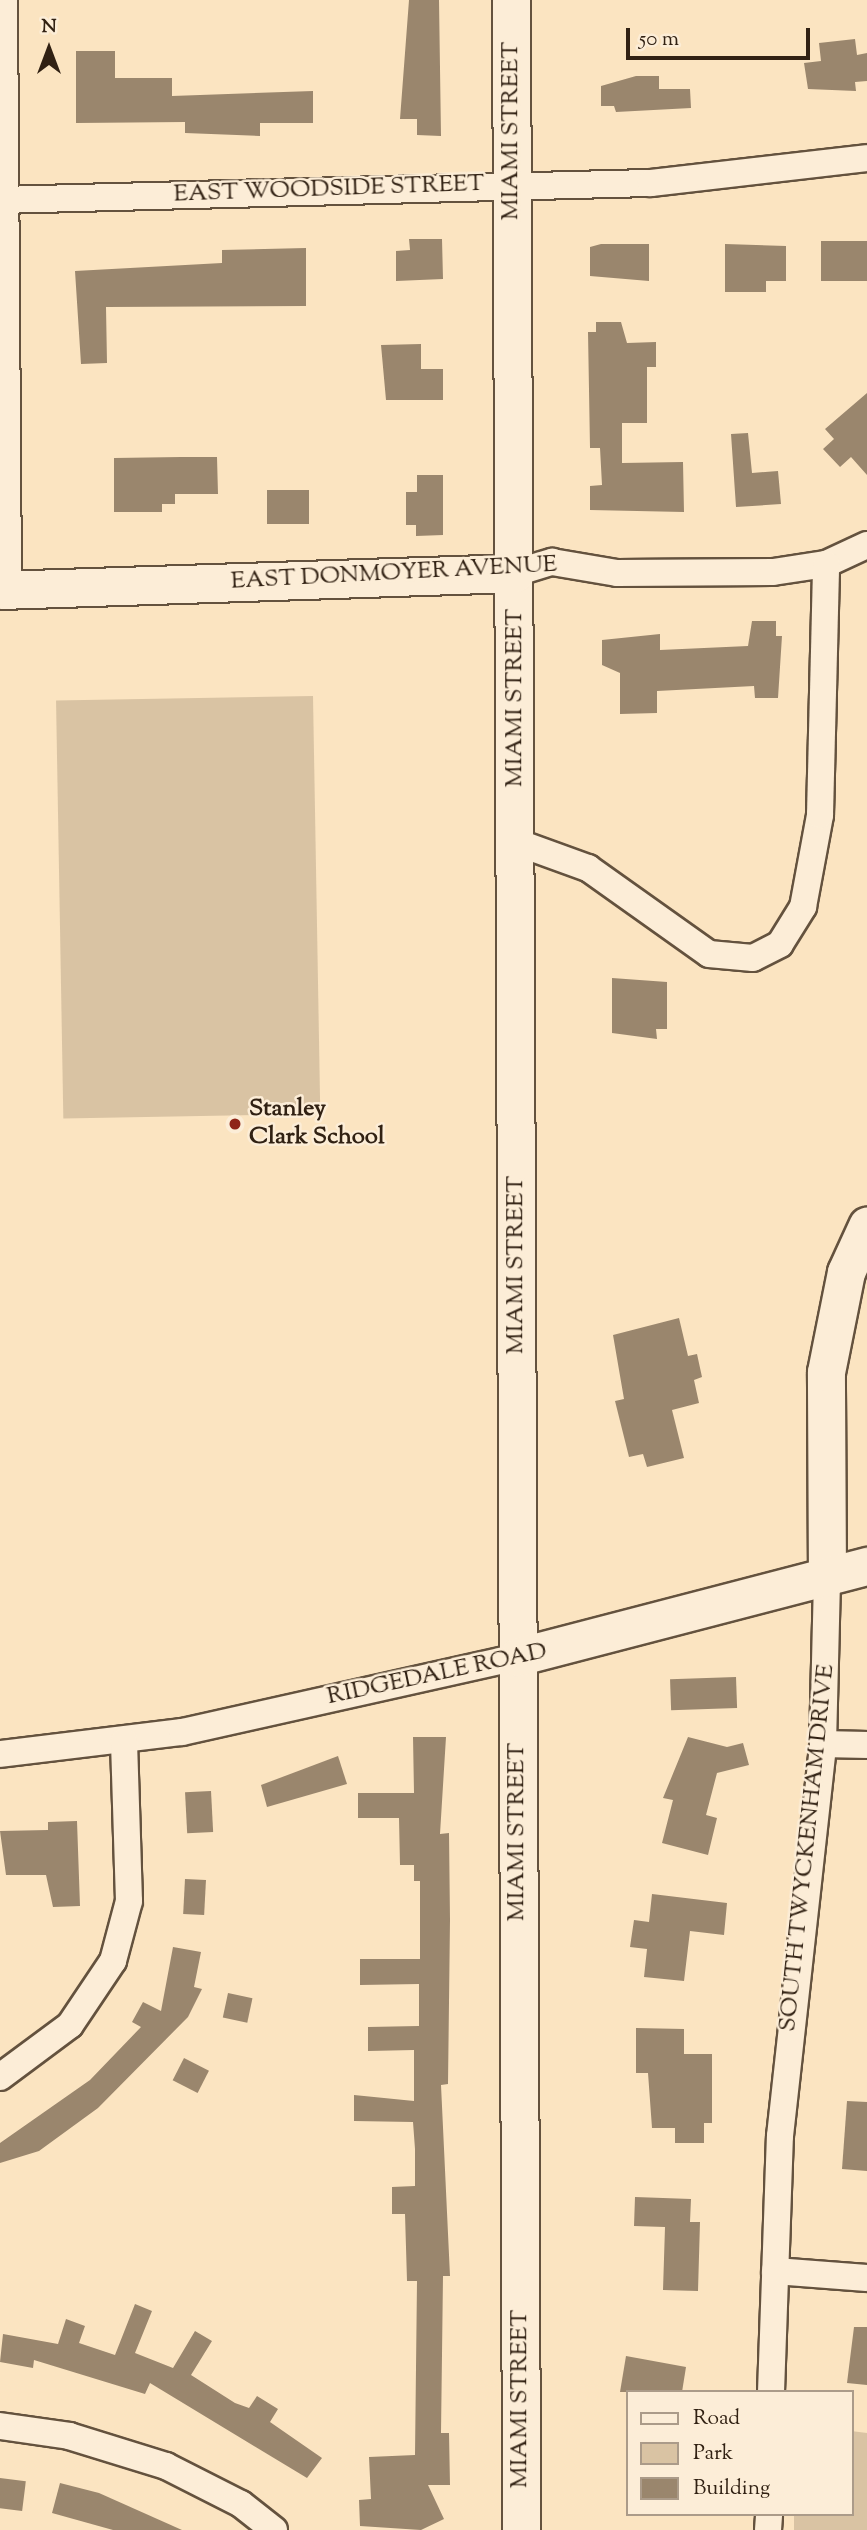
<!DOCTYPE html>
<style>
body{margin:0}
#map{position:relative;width:867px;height:2530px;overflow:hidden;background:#fbe4c1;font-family:"Sorts Mill Goudy",serif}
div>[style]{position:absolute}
.green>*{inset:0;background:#d9c3a3;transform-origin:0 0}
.building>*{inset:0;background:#9a866d;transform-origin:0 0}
.roads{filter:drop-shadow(2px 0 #64523e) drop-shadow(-2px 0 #64523e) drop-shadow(0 2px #64523e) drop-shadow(0 -2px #64523e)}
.street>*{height:26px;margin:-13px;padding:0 13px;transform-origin:13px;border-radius:13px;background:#fcedd7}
.secondary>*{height:37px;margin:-18.5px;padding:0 18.5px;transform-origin:18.5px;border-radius:18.5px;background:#fcedd7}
.dots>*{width:19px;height:19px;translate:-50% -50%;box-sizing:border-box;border:4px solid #fcedd7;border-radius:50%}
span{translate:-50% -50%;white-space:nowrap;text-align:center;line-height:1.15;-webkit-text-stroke:5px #fcedd7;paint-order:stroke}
.street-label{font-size:24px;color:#312113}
.poi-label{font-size:24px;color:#312113;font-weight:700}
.left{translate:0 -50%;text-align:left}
.legend{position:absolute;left:626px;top:2390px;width:228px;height:126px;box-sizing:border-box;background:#fcedd7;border:2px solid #ab9b89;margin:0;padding:9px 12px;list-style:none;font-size:21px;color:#312113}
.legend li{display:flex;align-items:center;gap:14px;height:35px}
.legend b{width:35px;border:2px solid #ab9b89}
.north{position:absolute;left:14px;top:14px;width:70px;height:70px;-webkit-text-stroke:5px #fcedd7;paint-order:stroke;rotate:0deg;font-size:19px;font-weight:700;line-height:28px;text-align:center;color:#312113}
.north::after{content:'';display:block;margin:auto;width:24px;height:32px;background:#312113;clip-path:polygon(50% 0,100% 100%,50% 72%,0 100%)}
.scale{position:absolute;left:626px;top:28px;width:184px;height:32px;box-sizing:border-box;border:4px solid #312113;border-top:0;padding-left:9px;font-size:21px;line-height:24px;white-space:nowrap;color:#312113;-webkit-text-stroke:5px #fcedd7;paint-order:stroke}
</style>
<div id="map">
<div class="green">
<div style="left:313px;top:696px;width:418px;height:257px;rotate:89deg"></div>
<div style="clip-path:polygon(851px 2431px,867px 2433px,867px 2530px,794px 2530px,794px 2514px,851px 2514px)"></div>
</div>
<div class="building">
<div style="clip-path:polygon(409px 0,439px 0,441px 136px,417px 135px,417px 119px,400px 119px)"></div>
<div style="clip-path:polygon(855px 39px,857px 55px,867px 53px,867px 81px,855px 82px,856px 91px,808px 89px,804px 63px,821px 61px,819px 43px)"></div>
<div style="clip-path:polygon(76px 51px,115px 51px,115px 78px,172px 78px,172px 96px,313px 91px,313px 123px,260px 123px,260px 136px,185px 133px,185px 122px,76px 123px)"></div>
<div style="clip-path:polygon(636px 76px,659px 76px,659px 89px,690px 89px,691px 108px,616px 112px,614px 106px,601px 106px,601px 86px)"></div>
<div style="clip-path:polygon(409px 239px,442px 239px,443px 279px,396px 281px,396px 251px,410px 250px)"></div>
<div style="left:867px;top:241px;width:40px;height:46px;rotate:90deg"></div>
<div style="clip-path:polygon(601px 244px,649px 244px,649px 281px,590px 276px,590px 247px)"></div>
<div style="clip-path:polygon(725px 244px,786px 246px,786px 281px,766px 281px,766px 292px,725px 292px)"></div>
<div style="clip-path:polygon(306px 248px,306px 306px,106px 307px,107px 363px,81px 364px,75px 271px,222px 263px,222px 250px)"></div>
<div style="clip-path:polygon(596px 322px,621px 322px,627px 343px,656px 342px,656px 367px,647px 367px,647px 423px,622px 423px,622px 463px,683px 462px,684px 512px,590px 510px,590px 486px,602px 485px,600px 448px,590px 448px,588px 332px,596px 332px)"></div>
<div style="clip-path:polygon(421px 344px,421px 369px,443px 369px,443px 400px,386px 400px,381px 345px)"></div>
<div style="clip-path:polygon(867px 393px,867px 475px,851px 457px,840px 467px,823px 449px,834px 439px,825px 429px)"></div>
<div style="clip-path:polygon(748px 433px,752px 473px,778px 471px,781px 504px,736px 507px,731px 434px)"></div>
<div style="clip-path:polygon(181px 457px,217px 457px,218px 494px,175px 494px,175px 504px,162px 504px,162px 512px,114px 512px,114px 458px)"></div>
<div style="clip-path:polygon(417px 475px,443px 475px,443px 535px,416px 536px,416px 525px,406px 525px,406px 492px,417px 492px)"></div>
<div style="left:267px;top:490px;width:42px;height:34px"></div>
<div style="clip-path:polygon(752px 621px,776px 621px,776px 636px,782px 636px,778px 698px,755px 698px,754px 686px,657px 691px,657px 713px,620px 714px,620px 673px,602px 665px,602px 640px,660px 634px,660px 650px,748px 646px)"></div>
<div style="clip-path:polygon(612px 978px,667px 982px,667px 1029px,656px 1029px,657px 1039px,612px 1033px)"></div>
<div style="clip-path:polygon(679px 1318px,688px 1356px,697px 1354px,702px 1377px,694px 1380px,699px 1403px,672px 1410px,684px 1458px,647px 1467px,643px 1454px,629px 1457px,615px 1401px,624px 1399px,613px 1335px)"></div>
<div style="left:736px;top:1677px;width:31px;height:66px;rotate:88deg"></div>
<div style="clip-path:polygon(413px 1737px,446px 1737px,440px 1834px,449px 1833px,450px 1920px,448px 2084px,441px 2085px,450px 2276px,443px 2276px,441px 2433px,449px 2433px,450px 2485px,428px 2485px,444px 2519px,421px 2530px,360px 2526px,359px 2500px,371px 2499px,369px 2457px,415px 2455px,417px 2281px,407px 2281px,405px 2214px,392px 2214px,392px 2187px,415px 2186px,415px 2149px,413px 2122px,354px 2121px,354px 2095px,414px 2101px,414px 2050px,368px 2051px,368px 2027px,419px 2026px,419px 1984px,360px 1985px,360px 1959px,420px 1959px,420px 1881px,414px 1881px,414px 1865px,400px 1865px,399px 1818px,358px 1818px,358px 1793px,414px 1793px)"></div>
<div style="clip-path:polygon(688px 1737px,727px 1747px,743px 1743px,749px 1765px,717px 1773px,706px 1815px,717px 1818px,708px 1855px,662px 1843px,673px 1800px,663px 1798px)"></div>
<div style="clip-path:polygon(338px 1756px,347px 1784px,267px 1807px,261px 1785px)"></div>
<div style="left:211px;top:1791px;width:41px;height:26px;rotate:87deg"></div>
<div style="clip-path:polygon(77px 1821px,80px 1906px,53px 1907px,46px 1875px,6px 1875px,0 1831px,48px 1830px,48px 1822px)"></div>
<div style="left:185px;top:1879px;width:21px;height:35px;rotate:3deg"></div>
<div style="clip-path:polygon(652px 1894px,727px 1903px,724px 1935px,690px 1931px,684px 1981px,644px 1977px,647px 1949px,630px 1947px,634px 1920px,649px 1922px)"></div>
<div style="clip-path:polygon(173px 1947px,201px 1952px,194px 1987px,202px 1989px,188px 2017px,98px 2108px,39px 2151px,0 2163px,0 2143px,90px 2080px,141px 2027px,132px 2022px,143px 2002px,161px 2011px)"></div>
<div style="left:228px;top:1993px;width:25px;height:25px;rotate:12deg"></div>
<div style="clip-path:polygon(636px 2028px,684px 2029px,684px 2054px,712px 2054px,712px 2123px,704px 2123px,704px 2143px,675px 2143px,675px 2128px,652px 2128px,648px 2073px,636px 2073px)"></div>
<div style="left:184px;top:2058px;width:28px;height:25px;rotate:27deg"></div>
<div style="clip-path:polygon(847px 2101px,867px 2102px,867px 2171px,842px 2169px)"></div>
<div style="clip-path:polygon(635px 2197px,691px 2199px,690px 2222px,700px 2222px,698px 2291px,663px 2290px,665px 2227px,634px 2226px)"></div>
<div style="clip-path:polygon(135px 2304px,152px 2311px,135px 2353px,173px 2368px,195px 2331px,212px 2341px,191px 2375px,235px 2403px,249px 2408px,257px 2396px,278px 2409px,270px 2422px,322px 2458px,307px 2478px,150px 2383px,145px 2394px,34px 2360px,33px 2368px,0 2362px,3px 2334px,58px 2344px,66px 2319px,85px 2326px,79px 2343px,115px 2355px)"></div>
<div style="clip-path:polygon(854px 2327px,867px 2327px,867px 2385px,847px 2383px)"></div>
<div style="clip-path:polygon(626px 2356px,686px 2367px,682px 2392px,620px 2392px)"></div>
<div style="left:0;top:2478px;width:26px;height:30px;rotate:7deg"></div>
<div style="clip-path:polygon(60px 2483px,99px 2493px,182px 2530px,113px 2530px,52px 2513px)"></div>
</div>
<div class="roads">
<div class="street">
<div style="left:4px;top:0;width:590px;rotate:89.61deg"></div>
<div style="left:0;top:200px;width:651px;rotate:-1.5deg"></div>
<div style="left:651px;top:183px;width:217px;rotate:-6.6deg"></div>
<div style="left:515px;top:573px;width:39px;rotate:-17deg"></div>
<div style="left:552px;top:562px;width:66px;rotate:9.6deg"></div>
<div style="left:617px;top:573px;width:156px;rotate:-0.4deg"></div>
<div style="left:773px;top:572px;width:54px;rotate:-8.6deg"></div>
<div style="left:826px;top:564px;width:45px;rotate:-24.9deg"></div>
<div style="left:516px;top:842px;width:77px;rotate:19.9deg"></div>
<div style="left:588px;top:868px;width:148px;rotate:35.4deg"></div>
<div style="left:709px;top:954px;width:44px;rotate:5.2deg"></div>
<div style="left:753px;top:958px;width:30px;rotate:-27deg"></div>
<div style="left:780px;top:944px;width:44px;rotate:-58.1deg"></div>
<div style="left:803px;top:907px;width:94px;rotate:-79.5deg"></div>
<div style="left:820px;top:815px;width:251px;rotate:-88.6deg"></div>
<div style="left:823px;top:1744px;width:44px;rotate:1.3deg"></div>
<div style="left:0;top:1754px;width:183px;rotate:-6.9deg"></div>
<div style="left:182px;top:1732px;width:343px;rotate:-12.6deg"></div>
<div style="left:0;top:2077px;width:87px;rotate:-36.6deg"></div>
<div style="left:70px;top:2025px;width:77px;rotate:-56.1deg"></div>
<div style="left:113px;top:1961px;width:62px;rotate:-75.1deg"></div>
<div style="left:129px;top:1901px;width:160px;rotate:-91.8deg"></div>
<div style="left:775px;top:2271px;width:92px;rotate:4.4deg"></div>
<div style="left:771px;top:2392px;width:256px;rotate:-88deg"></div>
<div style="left:780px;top:2136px;width:394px;rotate:-83.7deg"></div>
<div style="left:823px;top:1744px;width:166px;rotate:-88.6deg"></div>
<div style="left:0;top:2426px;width:70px;rotate:8.2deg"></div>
<div style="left:69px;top:2436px;width:102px;rotate:17.2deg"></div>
<div style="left:166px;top:2466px;width:84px;rotate:26.9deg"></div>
<div style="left:241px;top:2504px;width:42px;rotate:38.2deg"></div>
<div style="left:768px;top:2530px;width:16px;rotate:-86deg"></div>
</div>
<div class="secondary">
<div style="left:511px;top:0;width:2530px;rotate:89.77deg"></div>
<div style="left:0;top:590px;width:515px;rotate:-1.89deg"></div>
<div style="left:827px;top:1578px;width:206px;rotate:-90.3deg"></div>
<div style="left:826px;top:1372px;width:102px;rotate:-78.7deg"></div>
<div style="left:846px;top:1272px;width:51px;rotate:-65.5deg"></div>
<div style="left:517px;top:1657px;width:362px;rotate:-14.6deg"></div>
</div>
</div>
<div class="dots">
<div style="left:235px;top:1124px;background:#8f2418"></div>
</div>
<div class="street-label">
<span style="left:512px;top:131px;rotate:-90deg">MIAMI STREET</span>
<span style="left:329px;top:190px;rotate:-2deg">EAST WOODSIDE STREET</span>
<span style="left:394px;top:574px;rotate:-3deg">EAST DONMOYER AVENUE</span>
<span style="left:516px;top:698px;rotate:-90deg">MIAMI STREET</span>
<span style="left:517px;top:1265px;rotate:-90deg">MIAMI STREET</span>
<span style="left:437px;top:1675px;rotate:-12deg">RIDGEDALE ROAD</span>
<span style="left:518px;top:1832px;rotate:-90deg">MIAMI STREET</span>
<span style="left:808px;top:1848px;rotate:-84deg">SOUTH TWYCKENHAM DRIVE</span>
<span style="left:521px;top:2399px;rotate:-90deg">MIAMI STREET</span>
</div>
<div class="poi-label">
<span class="left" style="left:249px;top:1124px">Stanley<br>Clark School</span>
</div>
<ul class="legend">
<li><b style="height:9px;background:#fcedd7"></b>Road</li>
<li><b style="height:19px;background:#d9c3a3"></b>Park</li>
<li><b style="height:19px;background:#9a866d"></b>Building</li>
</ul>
<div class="north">N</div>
<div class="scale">50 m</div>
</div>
